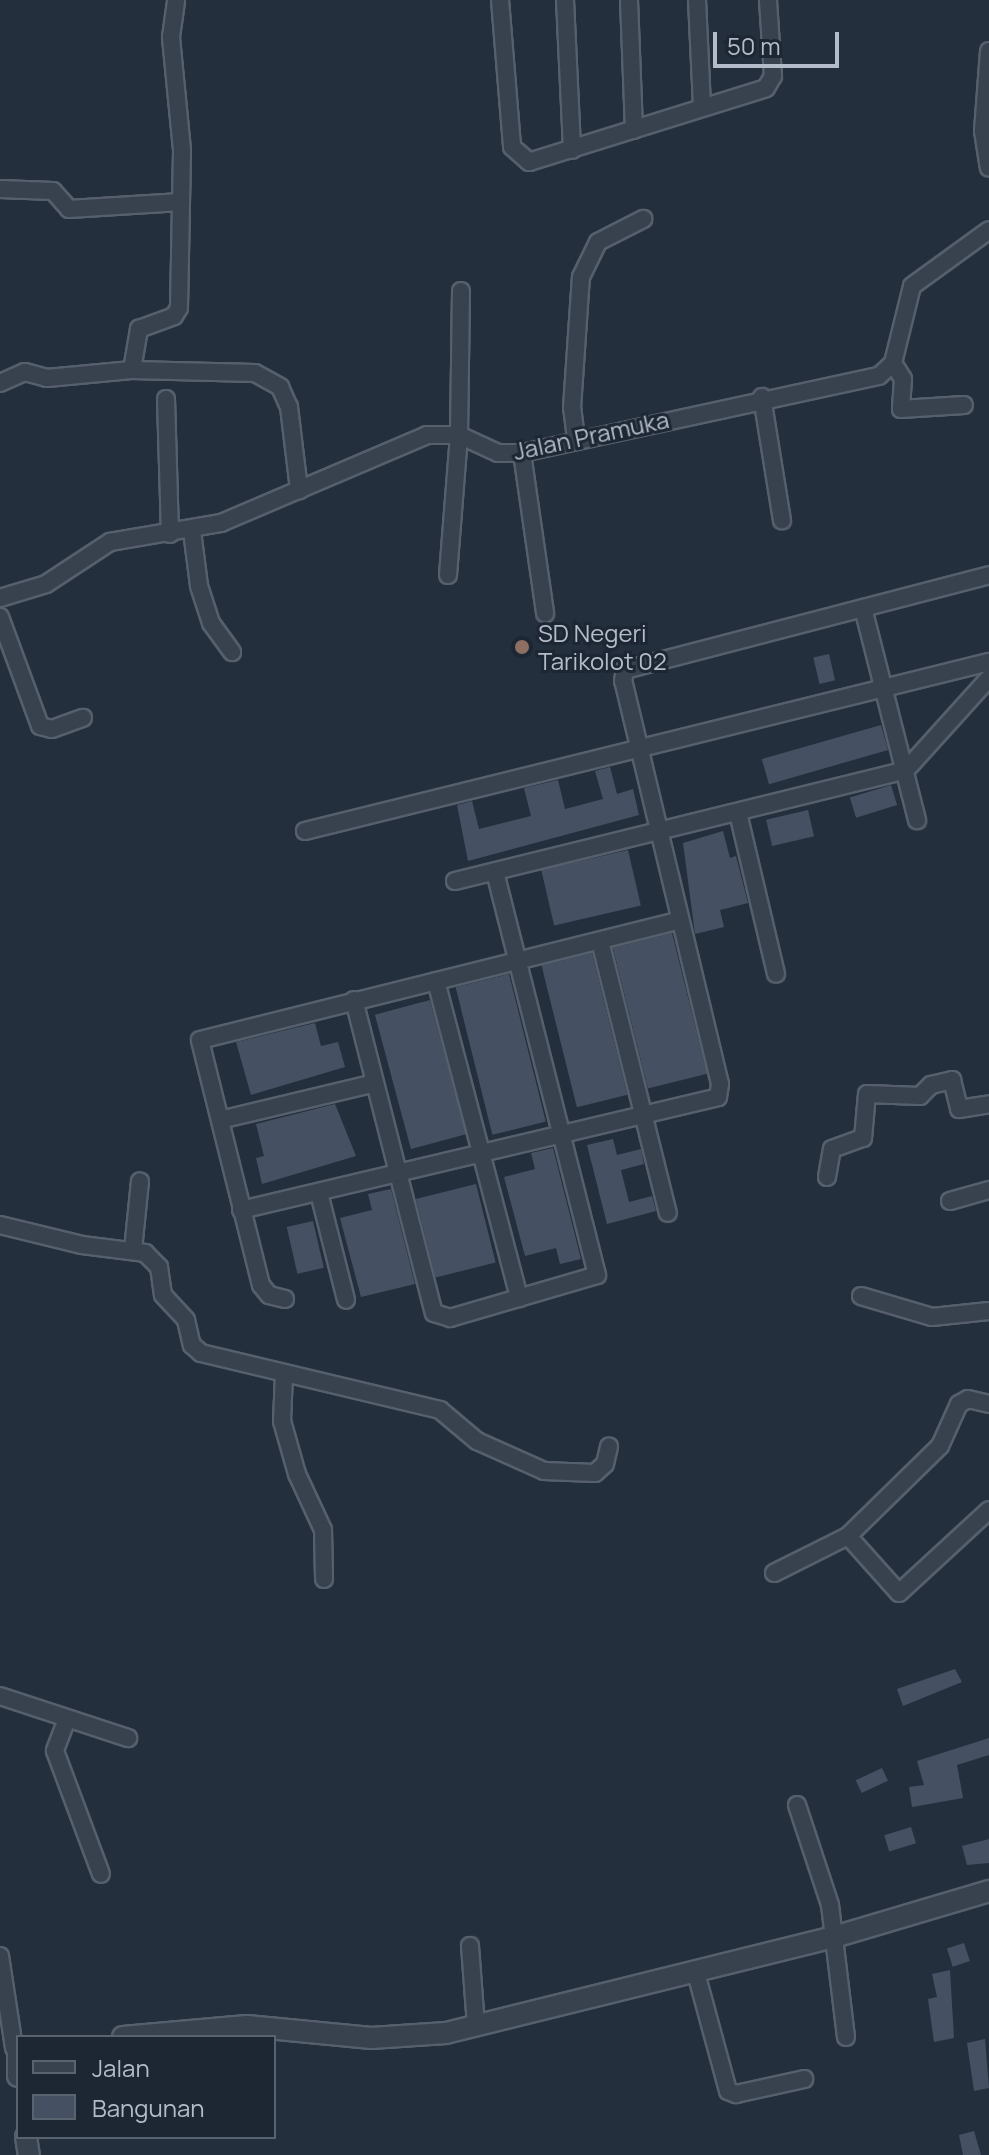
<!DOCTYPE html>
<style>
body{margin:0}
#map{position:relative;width:989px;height:2155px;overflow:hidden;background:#242f3e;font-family:Manrope,sans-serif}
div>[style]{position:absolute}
.building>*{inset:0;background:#455162;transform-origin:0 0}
.roads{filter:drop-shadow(2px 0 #565f6c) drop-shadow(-2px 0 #565f6c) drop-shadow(0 2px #565f6c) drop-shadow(0 -2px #565f6c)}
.minor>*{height:16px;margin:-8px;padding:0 8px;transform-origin:8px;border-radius:8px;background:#38414e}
.tertiary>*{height:20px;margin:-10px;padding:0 10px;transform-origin:10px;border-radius:10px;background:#38414e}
.dots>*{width:22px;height:22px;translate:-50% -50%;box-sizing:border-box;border:4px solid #1d2633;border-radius:50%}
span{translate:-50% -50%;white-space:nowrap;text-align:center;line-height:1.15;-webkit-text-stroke:6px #1d2633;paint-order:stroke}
.street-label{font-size:24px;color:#b4bcc9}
.poi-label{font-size:24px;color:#b4bcc9}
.left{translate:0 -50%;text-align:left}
.legend{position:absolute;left:16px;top:2035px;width:260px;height:104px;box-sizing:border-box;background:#1d2633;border:2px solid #59626f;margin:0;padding:10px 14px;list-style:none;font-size:24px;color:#b4bcc9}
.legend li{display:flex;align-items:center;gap:16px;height:40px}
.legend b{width:40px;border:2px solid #59626f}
.scale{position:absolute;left:713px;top:32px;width:126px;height:36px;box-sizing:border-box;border:4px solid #b4bcc9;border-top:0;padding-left:10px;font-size:24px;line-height:28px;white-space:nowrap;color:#b4bcc9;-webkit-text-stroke:6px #1d2633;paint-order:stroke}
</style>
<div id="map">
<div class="building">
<div style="left:829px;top:654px;width:27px;height:16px;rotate:77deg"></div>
<div style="left:881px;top:725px;width:26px;height:124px;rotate:74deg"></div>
<div style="clip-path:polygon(610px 767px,617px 794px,633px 789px,639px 815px,468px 861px,457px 805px,472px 801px,479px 829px,531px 816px,524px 788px,558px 780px,565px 809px,603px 799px,595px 771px)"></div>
<div style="left:891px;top:785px;width:21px;height:43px;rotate:73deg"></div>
<div style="left:808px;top:810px;width:27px;height:43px;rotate:77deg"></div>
<div style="clip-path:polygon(723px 831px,730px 858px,736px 856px,748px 903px,720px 910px,724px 927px,695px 934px,683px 843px)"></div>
<div style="left:628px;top:850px;width:57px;height:89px;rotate:77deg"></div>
<div style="left:672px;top:933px;width:145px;height:61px;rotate:76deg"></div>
<div style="left:592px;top:953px;width:146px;height:52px;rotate:76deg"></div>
<div style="left:509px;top:974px;width:152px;height:55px;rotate:76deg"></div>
<div style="left:430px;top:1000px;width:139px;height:57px;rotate:75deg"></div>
<div style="clip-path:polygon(315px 1023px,321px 1046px,338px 1042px,345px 1067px,251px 1095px,236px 1042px)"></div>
<div style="clip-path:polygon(335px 1104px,356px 1156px,262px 1184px,256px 1158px,264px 1156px,256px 1124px)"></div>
<div style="clip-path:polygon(613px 1139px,617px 1155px,641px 1149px,644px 1164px,621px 1170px,629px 1202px,652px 1196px,656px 1211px,607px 1224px,587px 1145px)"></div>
<div style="clip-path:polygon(553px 1148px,581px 1259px,560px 1264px,556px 1248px,525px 1256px,504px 1177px,535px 1169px,531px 1153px)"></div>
<div style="left:476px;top:1184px;width:81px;height:62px;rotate:76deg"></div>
<div style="clip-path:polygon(391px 1189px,415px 1284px,361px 1297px,340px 1218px,372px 1210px,368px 1194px)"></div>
<div style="left:313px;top:1221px;width:48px;height:27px;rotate:77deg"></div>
<div style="clip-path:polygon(955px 1669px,962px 1682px,903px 1706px,897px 1689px)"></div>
<div style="clip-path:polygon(989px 1738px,989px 1755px,957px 1765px,963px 1798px,912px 1807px,909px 1787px,924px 1785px,917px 1761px)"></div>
<div style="left:882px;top:1768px;width:14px;height:29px;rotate:65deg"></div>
<div style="left:911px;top:1827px;width:17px;height:28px;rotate:73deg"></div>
<div style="clip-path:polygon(989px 1839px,989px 1863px,967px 1865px,962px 1846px)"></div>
<div style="left:964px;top:1943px;width:19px;height:18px;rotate:72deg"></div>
<div style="clip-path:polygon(950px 1970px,954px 2038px,934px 2042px,928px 1999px,937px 1997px,932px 1974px)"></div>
<div style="clip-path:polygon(985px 2039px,989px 2088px,974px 2091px,967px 2043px)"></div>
<div style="clip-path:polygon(974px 2131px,981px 2155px,963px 2155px,959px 2135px)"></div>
</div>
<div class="roads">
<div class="minor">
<div style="left:500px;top:0;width:147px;rotate:85.3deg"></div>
<div style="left:512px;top:147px;width:23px;rotate:41deg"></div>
<div style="left:529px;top:162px;width:248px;rotate:-17.3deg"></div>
<div style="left:766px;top:88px;width:14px;rotate:-60deg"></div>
<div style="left:773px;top:76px;width:76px;rotate:-93.8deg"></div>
<div style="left:565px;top:0;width:150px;rotate:87.3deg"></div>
<div style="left:629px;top:0;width:130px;rotate:87.8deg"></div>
<div style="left:697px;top:0;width:105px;rotate:87.3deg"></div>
<div style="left:989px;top:51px;width:80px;rotate:94.3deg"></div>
<div style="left:983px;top:131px;width:37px;rotate:81deg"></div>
<div style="left:0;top:189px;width:53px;rotate:2.2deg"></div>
<div style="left:53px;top:191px;width:24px;rotate:48deg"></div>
<div style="left:69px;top:209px;width:112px;rotate:-3.6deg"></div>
<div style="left:893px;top:363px;width:19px;rotate:58deg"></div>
<div style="left:903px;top:379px;width:30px;rotate:94deg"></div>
<div style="left:901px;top:409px;width:63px;rotate:-3.6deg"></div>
<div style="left:132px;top:370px;width:42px;rotate:-80.3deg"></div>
<div style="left:139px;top:329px;width:37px;rotate:-20deg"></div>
<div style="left:174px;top:316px;width:9px;rotate:-58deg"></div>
<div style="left:179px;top:308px;width:158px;rotate:-88.9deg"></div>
<div style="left:182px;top:150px;width:114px;rotate:-95.6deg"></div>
<div style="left:171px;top:37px;width:37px;rotate:-82deg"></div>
<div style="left:0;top:383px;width:27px;rotate:-24deg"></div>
<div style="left:25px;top:372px;width:23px;rotate:15deg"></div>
<div style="left:47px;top:378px;width:85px;rotate:-5.4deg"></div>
<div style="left:132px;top:370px;width:123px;rotate:1.4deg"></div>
<div style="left:255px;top:373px;width:29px;rotate:29deg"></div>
<div style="left:280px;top:387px;width:22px;rotate:66deg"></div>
<div style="left:289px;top:407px;width:84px;rotate:83.1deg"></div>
<div style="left:762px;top:397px;width:125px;rotate:80.8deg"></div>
<div style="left:166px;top:399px;width:135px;rotate:88.3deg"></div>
<div style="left:576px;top:439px;width:31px;rotate:-97deg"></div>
<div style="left:572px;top:408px;width:131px;rotate:-86.1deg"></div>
<div style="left:581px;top:277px;width:39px;rotate:-64deg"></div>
<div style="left:598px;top:242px;width:51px;rotate:-27.1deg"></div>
<div style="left:522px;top:453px;width:162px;rotate:81.8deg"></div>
<div style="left:192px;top:531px;width:55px;rotate:82.7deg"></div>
<div style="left:199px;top:586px;width:39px;rotate:72deg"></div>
<div style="left:211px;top:623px;width:36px;rotate:54deg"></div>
<div style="left:448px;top:575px;width:140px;rotate:-85.5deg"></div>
<div style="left:459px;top:435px;width:144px;rotate:-89.2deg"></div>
<div style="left:0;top:598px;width:48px;rotate:-16.9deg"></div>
<div style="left:46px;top:584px;width:77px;rotate:-33.3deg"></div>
<div style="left:110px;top:542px;width:113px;rotate:-9.7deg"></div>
<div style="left:221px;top:523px;width:224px;rotate:-23.1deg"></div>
<div style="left:427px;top:435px;width:32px"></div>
<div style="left:459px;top:435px;width:43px;rotate:24.8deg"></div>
<div style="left:498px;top:453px;width:24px"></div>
<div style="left:522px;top:453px;width:365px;rotate:-12.2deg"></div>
<div style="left:879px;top:376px;width:19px;rotate:-43deg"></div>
<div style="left:893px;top:363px;width:79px;rotate:-76.1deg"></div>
<div style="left:912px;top:286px;width:95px;rotate:-36deg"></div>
<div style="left:863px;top:608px;width:219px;rotate:75.7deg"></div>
<div style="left:0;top:617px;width:116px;rotate:69.8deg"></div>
<div style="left:40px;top:726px;width:12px;rotate:14deg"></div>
<div style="left:52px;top:729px;width:33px;rotate:-20deg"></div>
<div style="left:738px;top:813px;width:165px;rotate:76.7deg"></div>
<div style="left:305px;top:831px;width:705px;rotate:-13.88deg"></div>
<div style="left:455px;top:881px;width:464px;rotate:-13.8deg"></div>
<div style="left:906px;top:770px;width:124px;rotate:-47.9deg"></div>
<div style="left:600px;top:941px;width:280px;rotate:76deg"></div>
<div style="left:436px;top:981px;width:328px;rotate:75.3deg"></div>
<div style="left:354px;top:1000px;width:323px;rotate:75.7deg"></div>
<div style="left:434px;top:1313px;width:17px;rotate:17deg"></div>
<div style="left:450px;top:1318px;width:153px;rotate:-16.3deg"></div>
<div style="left:597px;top:1275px;width:416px;rotate:-104.2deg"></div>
<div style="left:220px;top:1120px;width:159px;rotate:-13.4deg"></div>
<div style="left:827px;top:1177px;width:28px;rotate:-80deg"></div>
<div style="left:832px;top:1149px;width:33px;rotate:-20deg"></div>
<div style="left:863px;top:1138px;width:44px;rotate:-84.8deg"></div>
<div style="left:867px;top:1094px;width:53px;rotate:2.2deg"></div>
<div style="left:920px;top:1096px;width:16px;rotate:-45deg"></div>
<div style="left:931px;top:1085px;width:22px;rotate:-13deg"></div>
<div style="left:952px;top:1080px;width:30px;rotate:76deg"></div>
<div style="left:959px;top:1109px;width:30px;rotate:-9deg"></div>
<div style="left:319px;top:1193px;width:110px;rotate:75.8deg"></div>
<div style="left:950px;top:1201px;width:41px;rotate:-15.8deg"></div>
<div style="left:241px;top:1210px;width:490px;rotate:-13.3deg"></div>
<div style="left:718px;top:1097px;width:13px;rotate:-81deg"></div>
<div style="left:720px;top:1084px;width:415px;rotate:-103.5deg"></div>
<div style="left:623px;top:681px;width:11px;rotate:-80deg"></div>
<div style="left:625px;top:670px;width:376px;rotate:-14.6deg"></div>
<div style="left:0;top:1225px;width:84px;rotate:13.7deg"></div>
<div style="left:82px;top:1245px;width:64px;rotate:7.2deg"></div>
<div style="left:145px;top:1253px;width:20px;rotate:45deg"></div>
<div style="left:159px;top:1267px;width:28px;rotate:82deg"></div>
<div style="left:163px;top:1295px;width:34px;rotate:47deg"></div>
<div style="left:186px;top:1320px;width:26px;rotate:77deg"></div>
<div style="left:192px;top:1345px;width:12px;rotate:42deg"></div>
<div style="left:201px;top:1353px;width:246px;rotate:13.4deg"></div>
<div style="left:440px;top:1410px;width:48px;rotate:40deg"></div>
<div style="left:477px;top:1441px;width:73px;rotate:24.1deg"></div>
<div style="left:544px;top:1471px;width:51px;rotate:2.2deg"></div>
<div style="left:595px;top:1473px;width:13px;rotate:-42deg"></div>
<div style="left:605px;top:1464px;width:18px;rotate:-77deg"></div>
<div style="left:133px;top:1250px;width:69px;rotate:-84.2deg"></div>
<div style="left:861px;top:1296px;width:74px;rotate:16.5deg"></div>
<div style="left:932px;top:1317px;width:57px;rotate:-6deg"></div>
<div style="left:285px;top:1299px;width:16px;rotate:-166deg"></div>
<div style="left:269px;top:1295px;width:13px;rotate:-129deg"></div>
<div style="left:261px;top:1285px;width:252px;rotate:-104deg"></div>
<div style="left:200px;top:1040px;width:495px;rotate:-14deg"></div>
<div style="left:284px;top:1374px;width:47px;rotate:92.4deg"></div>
<div style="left:282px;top:1421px;width:55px;rotate:74.2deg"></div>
<div style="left:297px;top:1474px;width:62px;rotate:65.1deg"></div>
<div style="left:323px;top:1530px;width:49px;rotate:88.8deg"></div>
<div style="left:848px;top:1536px;width:76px;rotate:48.2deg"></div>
<div style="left:899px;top:1593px;width:122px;rotate:-42.7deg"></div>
<div style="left:774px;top:1573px;width:83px;rotate:-26.6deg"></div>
<div style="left:848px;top:1536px;width:129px;rotate:-44.4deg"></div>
<div style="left:940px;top:1446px;width:46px;rotate:-65.7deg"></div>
<div style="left:959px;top:1404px;width:10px;rotate:-29deg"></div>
<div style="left:968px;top:1399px;width:22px;rotate:13deg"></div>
<div style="left:0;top:1696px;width:135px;rotate:18.2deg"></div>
<div style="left:67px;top:1719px;width:34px;rotate:111deg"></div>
<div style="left:55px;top:1751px;width:131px;rotate:69.5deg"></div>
<div style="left:797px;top:1805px;width:105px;rotate:71.7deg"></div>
<div style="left:830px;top:1905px;width:133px;rotate:83.1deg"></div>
<div style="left:470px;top:1946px;width:80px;rotate:85.7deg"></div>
<div style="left:0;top:1956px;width:93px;rotate:81.3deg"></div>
<div style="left:696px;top:1973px;width:122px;rotate:74.8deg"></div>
<div style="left:728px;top:2091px;width:9px;rotate:21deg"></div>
<div style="left:736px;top:2094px;width:70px;rotate:-12.4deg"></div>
</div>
<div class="tertiary">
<div style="left:123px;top:2037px;width:124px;rotate:-5.1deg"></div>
<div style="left:247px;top:2026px;width:125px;rotate:5.5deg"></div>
<div style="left:371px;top:2038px;width:75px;rotate:-3.8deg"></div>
<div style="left:446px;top:2033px;width:400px;rotate:-13.9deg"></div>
<div style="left:834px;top:1937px;width:162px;rotate:-16.5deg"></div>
<div style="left:18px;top:2048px;width:28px;rotate:90deg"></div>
<div style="left:26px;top:2137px;width:18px;rotate:81deg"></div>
</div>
</div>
<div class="dots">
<div style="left:522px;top:647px;background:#8d6e63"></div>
</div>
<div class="street-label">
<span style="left:591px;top:435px;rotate:-12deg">Jalan Pramuka</span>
</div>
<div class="poi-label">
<span class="left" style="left:538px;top:647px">SD Negeri<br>Tarikolot 02</span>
</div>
<ul class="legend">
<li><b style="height:10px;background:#38414e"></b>Jalan</li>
<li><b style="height:22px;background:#455162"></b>Bangunan</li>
</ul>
<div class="scale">50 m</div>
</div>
